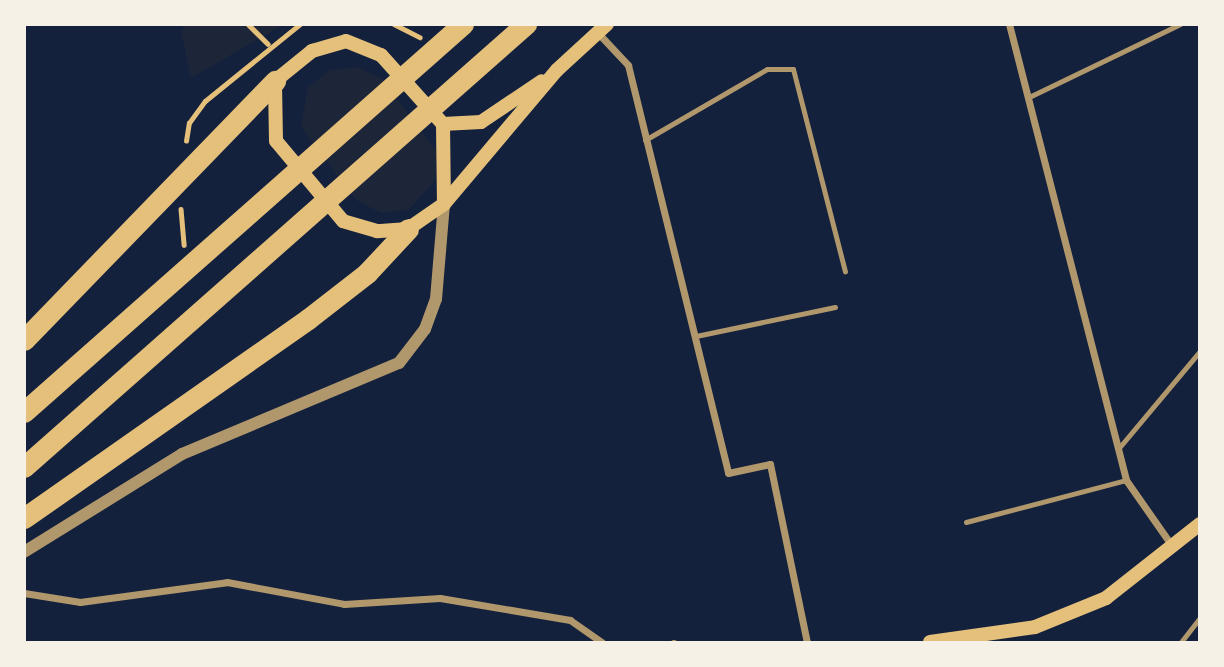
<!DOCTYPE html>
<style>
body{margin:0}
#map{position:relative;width:1224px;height:667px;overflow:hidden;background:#14213d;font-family:"Space Grotesk",sans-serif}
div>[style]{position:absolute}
.green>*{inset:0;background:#1d2539}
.path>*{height:4.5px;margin:-2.25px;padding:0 2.25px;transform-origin:2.25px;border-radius:2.25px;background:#e5c07b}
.service>*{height:5px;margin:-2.5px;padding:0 2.5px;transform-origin:2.5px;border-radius:2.5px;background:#b1986c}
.minor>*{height:7px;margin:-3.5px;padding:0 3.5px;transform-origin:3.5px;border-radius:3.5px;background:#b1986c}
.tertiary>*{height:12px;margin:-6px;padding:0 6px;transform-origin:6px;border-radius:6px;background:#b1986c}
.secondary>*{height:14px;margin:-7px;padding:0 7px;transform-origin:7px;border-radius:7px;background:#e5c07b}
.motorway>*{height:21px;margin:-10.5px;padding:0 10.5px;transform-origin:10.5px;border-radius:10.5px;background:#e5c07b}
span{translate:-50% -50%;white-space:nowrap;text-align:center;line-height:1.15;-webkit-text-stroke:5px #f6f1e7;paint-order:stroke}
.frame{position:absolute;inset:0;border:26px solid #f6f1e7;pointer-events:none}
</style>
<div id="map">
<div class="green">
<div style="clip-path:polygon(186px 25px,283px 25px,191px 78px,181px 32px)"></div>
<div style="clip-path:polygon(357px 67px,382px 79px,437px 152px,436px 180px,408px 210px,381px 213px,356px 200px,301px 127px,308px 87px,330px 70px)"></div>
</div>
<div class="path">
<div style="left:248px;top:24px;width:28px;rotate:45deg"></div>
<div style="left:394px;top:24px;width:29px;rotate:27deg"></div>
<div style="left:186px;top:141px;width:18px;rotate:-81deg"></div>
<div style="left:189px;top:123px;width:27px;rotate:-54deg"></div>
<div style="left:205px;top:101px;width:122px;rotate:-39deg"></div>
<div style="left:181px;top:209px;width:36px;rotate:85deg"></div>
</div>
<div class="service">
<div style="left:1029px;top:97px;width:168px;rotate:-25.8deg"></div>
<div style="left:645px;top:140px;width:141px;rotate:-30.2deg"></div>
<div style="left:767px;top:69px;width:26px"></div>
<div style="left:793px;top:69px;width:209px;rotate:75.6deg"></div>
<div style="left:696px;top:336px;width:142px;rotate:-11.8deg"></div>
<div style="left:1118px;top:449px;width:128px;rotate:-50.1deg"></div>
<div style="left:966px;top:522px;width:165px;rotate:-14.7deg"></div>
<div style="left:673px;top:642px;width:1px"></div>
<div style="left:1181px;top:642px;width:31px;rotate:-52deg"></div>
</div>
<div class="minor">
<div style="left:1009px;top:24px;width:471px;rotate:75.6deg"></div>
<div style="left:1126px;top:480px;width:80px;rotate:55.1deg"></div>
<div style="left:598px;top:33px;width:44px;rotate:46.8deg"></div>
<div style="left:628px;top:65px;width:420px;rotate:76.2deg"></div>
<div style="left:728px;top:473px;width:43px;rotate:-12.1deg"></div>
<div style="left:770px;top:464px;width:182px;rotate:78.3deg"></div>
<div style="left:24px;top:593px;width:57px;rotate:9.1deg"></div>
<div style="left:80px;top:602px;width:148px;rotate:-7.7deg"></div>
<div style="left:227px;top:582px;width:119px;rotate:10.6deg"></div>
<div style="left:344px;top:604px;width:96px;rotate:-3.6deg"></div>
<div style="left:440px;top:598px;width:132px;rotate:9.6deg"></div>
<div style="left:570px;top:620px;width:39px;rotate:35deg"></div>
</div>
<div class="tertiary">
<div style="left:24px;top:552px;width:186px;rotate:-31.8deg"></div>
<div style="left:182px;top:454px;width:235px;rotate:-22.8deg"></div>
<div style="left:399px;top:363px;width:43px;rotate:-52.6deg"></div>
<div style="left:425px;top:329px;width:32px;rotate:-70deg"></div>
<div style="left:436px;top:299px;width:95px;rotate:-85.2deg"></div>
</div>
<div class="secondary">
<div style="left:346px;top:41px;width:38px;rotate:22deg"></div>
<div style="left:381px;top:55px;width:93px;rotate:48.1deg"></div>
<div style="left:443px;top:124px;width:80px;rotate:89.3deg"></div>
<div style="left:444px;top:204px;width:44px;rotate:145.2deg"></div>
<div style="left:408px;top:229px;width:31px;rotate:176deg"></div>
<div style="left:377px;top:231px;width:35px;rotate:-164deg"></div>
<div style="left:343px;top:221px;width:104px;rotate:-129.9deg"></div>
<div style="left:276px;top:141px;width:60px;rotate:-91deg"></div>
<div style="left:275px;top:81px;width:48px;rotate:-39deg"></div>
<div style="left:312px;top:51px;width:35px;rotate:-16deg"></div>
<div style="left:443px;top:124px;width:38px;rotate:-3deg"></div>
<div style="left:481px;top:122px;width:73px;rotate:-33.9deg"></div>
<div style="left:444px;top:204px;width:175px;rotate:-49.9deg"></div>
<div style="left:557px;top:70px;width:68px;rotate:-42.6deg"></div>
<div style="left:930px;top:642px;width:106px;rotate:-8.1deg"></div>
<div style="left:1035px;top:627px;width:77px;rotate:-22.2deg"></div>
<div style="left:1106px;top:598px;width:120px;rotate:-38.2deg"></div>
</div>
<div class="motorway">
<div style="left:24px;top:340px;width:361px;rotate:-45.9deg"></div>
<div style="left:24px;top:412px;width:586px;rotate:-41.47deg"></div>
<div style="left:24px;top:467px;width:670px;rotate:-41.43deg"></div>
<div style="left:24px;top:518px;width:347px;rotate:-35deg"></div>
<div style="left:308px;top:319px;width:75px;rotate:-37.9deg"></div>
<div style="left:367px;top:273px;width:60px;rotate:-47deg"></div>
</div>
<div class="frame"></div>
</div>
